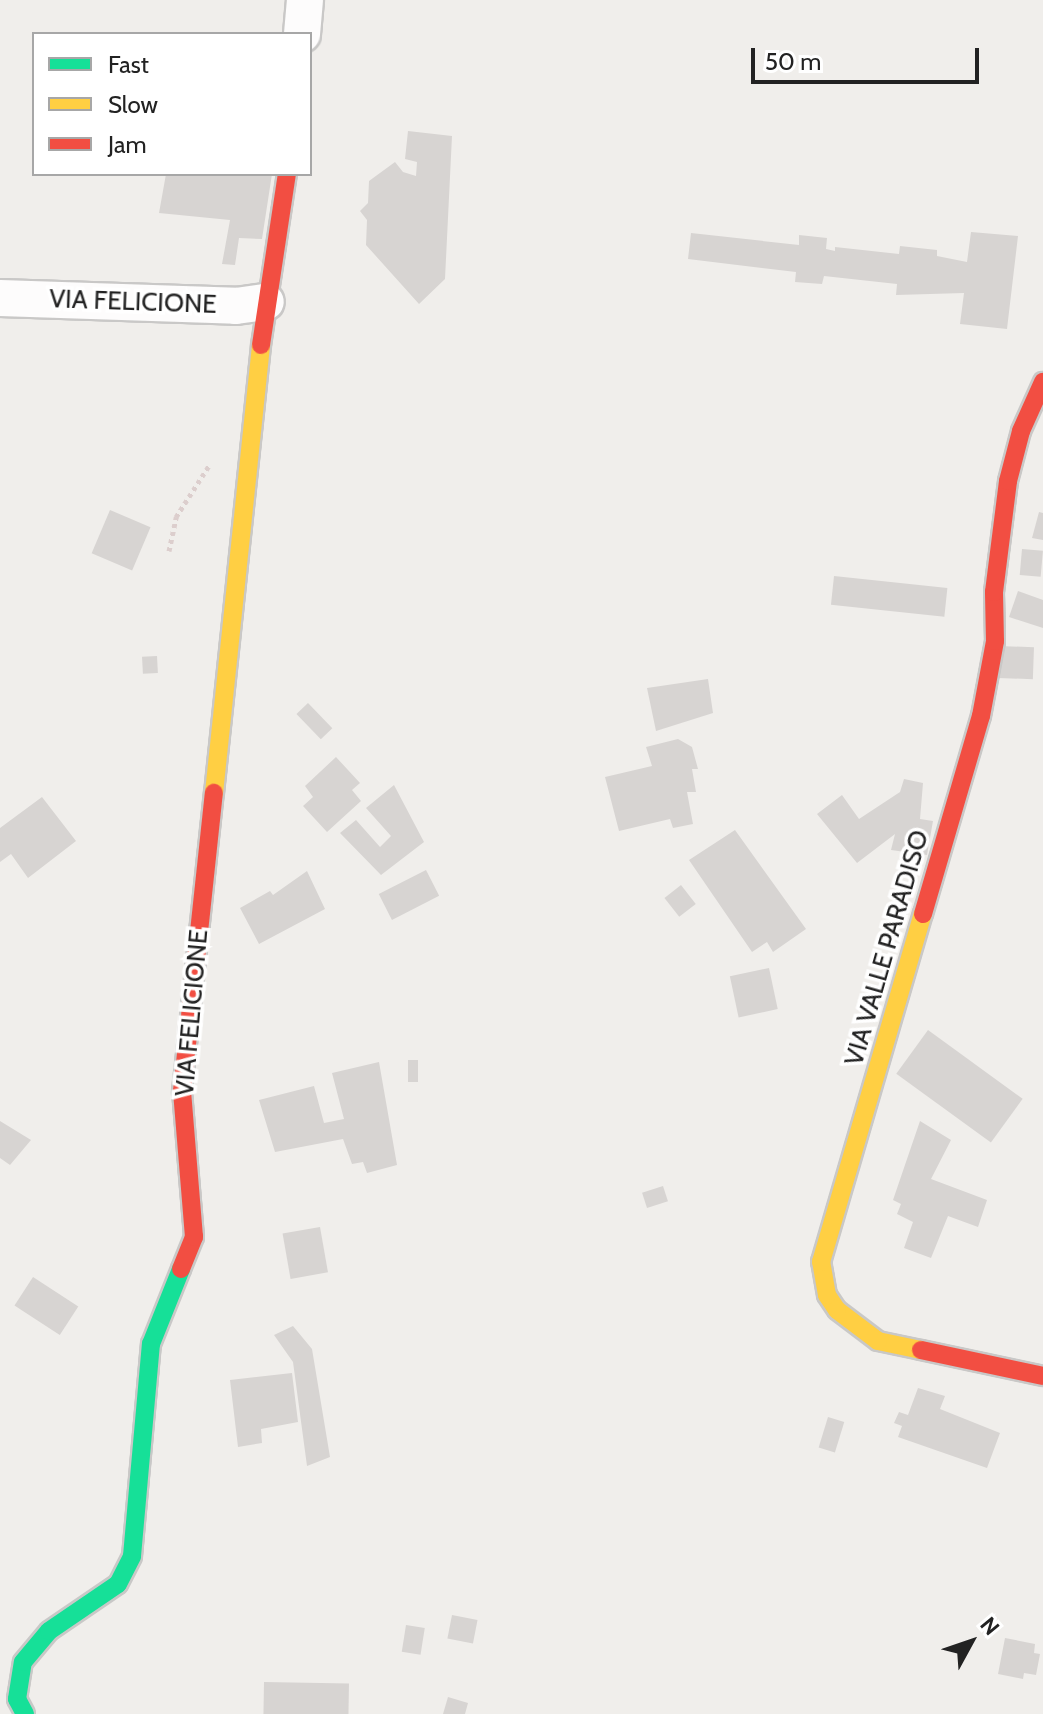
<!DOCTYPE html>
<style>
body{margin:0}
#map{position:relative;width:1043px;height:1714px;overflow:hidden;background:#f0eeeb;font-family:Cabin,sans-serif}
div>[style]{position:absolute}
.building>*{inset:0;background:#d7d4d2;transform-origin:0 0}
.path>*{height:5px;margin-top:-2.5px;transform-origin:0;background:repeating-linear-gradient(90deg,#dccecd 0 4px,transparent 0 8px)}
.roads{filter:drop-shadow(2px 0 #c9c8c7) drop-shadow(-2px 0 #c9c8c7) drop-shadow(0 2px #c9c8c7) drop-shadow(0 -2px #c9c8c7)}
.street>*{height:36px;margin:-18px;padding:0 18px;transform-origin:18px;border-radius:18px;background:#fdfcfc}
.fast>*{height:18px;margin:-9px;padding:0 9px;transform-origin:9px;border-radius:9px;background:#16e098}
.slow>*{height:18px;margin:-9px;padding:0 9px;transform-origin:9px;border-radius:9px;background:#ffcf43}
.jam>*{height:18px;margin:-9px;padding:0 9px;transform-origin:9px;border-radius:9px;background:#f24e42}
span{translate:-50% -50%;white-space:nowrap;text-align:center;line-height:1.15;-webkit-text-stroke:7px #fff;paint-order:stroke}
.street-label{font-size:26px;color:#222}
.legend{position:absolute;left:32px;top:32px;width:280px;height:144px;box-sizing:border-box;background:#fff;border:2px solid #a7a7a7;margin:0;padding:10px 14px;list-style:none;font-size:24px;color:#222}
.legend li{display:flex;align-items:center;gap:16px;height:40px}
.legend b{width:40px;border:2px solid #a7a7a7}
.north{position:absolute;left:931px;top:1602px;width:80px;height:80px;-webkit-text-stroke:6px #fff;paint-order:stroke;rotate:50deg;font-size:22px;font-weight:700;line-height:32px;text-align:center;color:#222}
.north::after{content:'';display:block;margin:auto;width:28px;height:36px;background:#222;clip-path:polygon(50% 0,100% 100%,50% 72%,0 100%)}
.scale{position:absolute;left:751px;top:48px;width:228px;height:36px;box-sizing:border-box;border:4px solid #222;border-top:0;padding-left:10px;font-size:24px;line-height:28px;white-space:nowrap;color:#222;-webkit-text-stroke:6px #fff;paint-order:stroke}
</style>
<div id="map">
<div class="building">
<div style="clip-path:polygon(408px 131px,452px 136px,445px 279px,419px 304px,366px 245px,367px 220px,360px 211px,368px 203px,369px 181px,395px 162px,403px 172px,416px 176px,417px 162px,405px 159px)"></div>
<div style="clip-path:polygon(166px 174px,272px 174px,262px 239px,239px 238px,235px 265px,222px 264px,230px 220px,159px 213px)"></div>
<div style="clip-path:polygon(971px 232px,1018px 236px,1007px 329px,960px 324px,964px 293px,896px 295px,897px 284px,824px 276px,822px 284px,795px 282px,796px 272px,688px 259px,691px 233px,799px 245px,799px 235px,827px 238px,826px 249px,835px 251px,835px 247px,899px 254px,900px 246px,937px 250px,937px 256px,967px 262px)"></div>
<div style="left:110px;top:510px;width:44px;height:47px;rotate:23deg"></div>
<div style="clip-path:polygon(1039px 512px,1043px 513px,1043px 540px,1032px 538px)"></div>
<div style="left:1022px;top:549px;width:21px;height:26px;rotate:5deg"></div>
<div style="left:834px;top:576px;width:114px;height:29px;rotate:6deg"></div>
<div style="clip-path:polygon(1018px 591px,1043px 600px,1043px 628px,1009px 617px)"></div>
<div style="left:999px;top:646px;width:35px;height:32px;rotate:2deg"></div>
<div style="left:157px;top:656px;width:17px;height:15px;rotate:87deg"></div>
<div style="clip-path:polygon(708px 679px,713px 713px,656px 731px,647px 688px)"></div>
<div style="left:308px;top:703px;width:35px;height:16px;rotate:46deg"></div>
<div style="clip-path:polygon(678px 739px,692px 747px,698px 769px,692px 769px,696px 792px,687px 792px,693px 824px,673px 828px,670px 819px,619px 831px,605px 777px,652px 766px,646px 747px)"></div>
<div style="clip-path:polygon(336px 757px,360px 783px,352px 790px,361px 801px,327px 832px,303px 806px,313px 797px,305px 786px)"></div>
<div style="clip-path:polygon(904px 779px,923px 783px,920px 819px,933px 821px,927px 855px,891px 850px,895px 834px,857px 863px,817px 814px,842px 795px,859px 819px,900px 792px)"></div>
<div style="clip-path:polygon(394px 785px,424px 842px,381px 875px,340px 833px,356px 820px,380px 847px,391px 836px,366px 808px)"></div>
<div style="clip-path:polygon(42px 797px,76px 841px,28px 878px,11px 854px,0 862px,0 828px)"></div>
<div style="clip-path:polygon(735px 830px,806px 929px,773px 952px,767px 942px,752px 952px,689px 860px)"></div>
<div style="left:426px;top:870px;width:29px;height:53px;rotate:63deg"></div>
<div style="clip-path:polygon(307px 871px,325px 909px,259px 944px,240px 908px,270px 891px,273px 895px)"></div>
<div style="left:681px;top:885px;width:24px;height:21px;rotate:52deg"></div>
<div style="left:769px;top:968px;width:42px;height:40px;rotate:78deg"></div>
<div style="left:928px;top:1030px;width:117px;height:54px;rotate:36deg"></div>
<div style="left:418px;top:1060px;width:22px;height:10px;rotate:90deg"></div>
<div style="clip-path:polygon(379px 1062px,397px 1165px,367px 1173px,363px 1162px,352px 1164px,343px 1139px,275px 1152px,259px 1100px,314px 1086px,324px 1123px,344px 1119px,332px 1073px)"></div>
<div style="clip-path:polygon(0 1121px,31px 1140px,10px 1165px,0 1158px)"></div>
<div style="clip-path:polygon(920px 1121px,951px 1140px,931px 1179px,987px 1200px,978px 1227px,948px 1216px,931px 1258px,904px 1248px,913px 1222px,897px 1214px,901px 1204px,893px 1200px)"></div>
<div style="left:663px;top:1186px;width:16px;height:22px;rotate:72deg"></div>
<div style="left:320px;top:1227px;width:46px;height:38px;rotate:80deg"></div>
<div style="left:33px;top:1277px;width:54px;height:34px;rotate:33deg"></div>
<div style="clip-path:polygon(293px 1326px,312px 1349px,330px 1457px,307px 1466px,293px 1362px,274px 1335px)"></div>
<div style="clip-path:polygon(292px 1373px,298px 1422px,261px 1429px,262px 1443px,238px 1447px,230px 1380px)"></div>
<div style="clip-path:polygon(918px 1388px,945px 1396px,940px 1409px,1000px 1433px,987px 1468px,898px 1437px,902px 1426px,894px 1423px,899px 1412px,908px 1415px)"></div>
<div style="left:828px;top:1417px;width:17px;height:32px;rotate:17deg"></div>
<div style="left:452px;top:1615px;width:26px;height:24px;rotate:11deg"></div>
<div style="left:406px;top:1625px;width:19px;height:27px;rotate:9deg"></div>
<div style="clip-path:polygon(1005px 1638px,1035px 1644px,1034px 1653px,1040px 1654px,1036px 1675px,1024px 1673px,1023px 1679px,998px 1674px)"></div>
<div style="left:264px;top:1682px;width:85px;height:32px;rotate:1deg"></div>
<div style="clip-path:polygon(448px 1697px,468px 1703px,465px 1714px,443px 1714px)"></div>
</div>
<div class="path">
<div style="left:169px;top:551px;width:35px;rotate:-78deg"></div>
<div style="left:176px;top:517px;width:63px;rotate:-57.3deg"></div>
</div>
<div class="roads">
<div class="street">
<div style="left:302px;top:34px;width:34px;rotate:-85deg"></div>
<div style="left:0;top:298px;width:236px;rotate:1.9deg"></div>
<div style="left:236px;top:306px;width:30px;rotate:-8deg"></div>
</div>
<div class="fast">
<div style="left:25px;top:1714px;width:17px;rotate:-118deg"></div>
<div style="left:17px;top:1699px;width:37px;rotate:-81deg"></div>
<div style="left:23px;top:1662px;width:40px;rotate:-50deg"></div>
<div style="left:49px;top:1631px;width:83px;rotate:-34.3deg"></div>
<div style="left:118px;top:1584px;width:31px;rotate:-63deg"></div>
<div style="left:132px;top:1556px;width:213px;rotate:-84.9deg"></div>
<div style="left:151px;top:1344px;width:81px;rotate:-68.2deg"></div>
</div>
<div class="slow">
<div style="left:214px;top:793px;width:450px;rotate:-84deg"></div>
<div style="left:921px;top:1350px;width:44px;rotate:-168.2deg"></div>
<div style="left:878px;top:1341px;width:51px;rotate:-142.9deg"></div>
<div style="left:837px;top:1310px;width:18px;rotate:-124deg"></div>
<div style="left:827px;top:1295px;width:34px;rotate:-100deg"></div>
<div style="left:821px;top:1262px;width:363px;rotate:-73.7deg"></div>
</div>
<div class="jam">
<div style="left:261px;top:345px;width:173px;rotate:-81.4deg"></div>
<div style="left:923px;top:914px;width:206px;rotate:-73.7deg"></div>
<div style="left:981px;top:716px;width:76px;rotate:-79.4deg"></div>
<div style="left:995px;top:641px;width:49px;rotate:-91.2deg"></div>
<div style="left:994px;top:592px;width:112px;rotate:-82.8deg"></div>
<div style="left:1008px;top:481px;width:52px;rotate:-75.4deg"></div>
<div style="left:1021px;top:431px;width:54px;rotate:-65.8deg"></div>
<div style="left:181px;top:1269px;width:35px;rotate:-68deg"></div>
<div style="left:194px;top:1237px;width:146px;rotate:-94.7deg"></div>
<div style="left:182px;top:1091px;width:300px;rotate:-83.9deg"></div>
<div style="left:921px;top:1350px;width:125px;rotate:12deg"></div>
</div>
</div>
<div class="street-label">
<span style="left:133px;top:302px;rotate:2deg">VIA FELICIONE</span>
<span style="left:887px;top:948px;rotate:-74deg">VIA VALLE PARADISO</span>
<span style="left:192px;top:1013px;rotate:-85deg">VIA FELICIONE</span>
</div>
<ul class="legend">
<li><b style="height:10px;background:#16e098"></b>Fast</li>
<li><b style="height:10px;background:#ffcf43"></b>Slow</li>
<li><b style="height:10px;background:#f24e42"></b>Jam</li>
</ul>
<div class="north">N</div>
<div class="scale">50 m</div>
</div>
